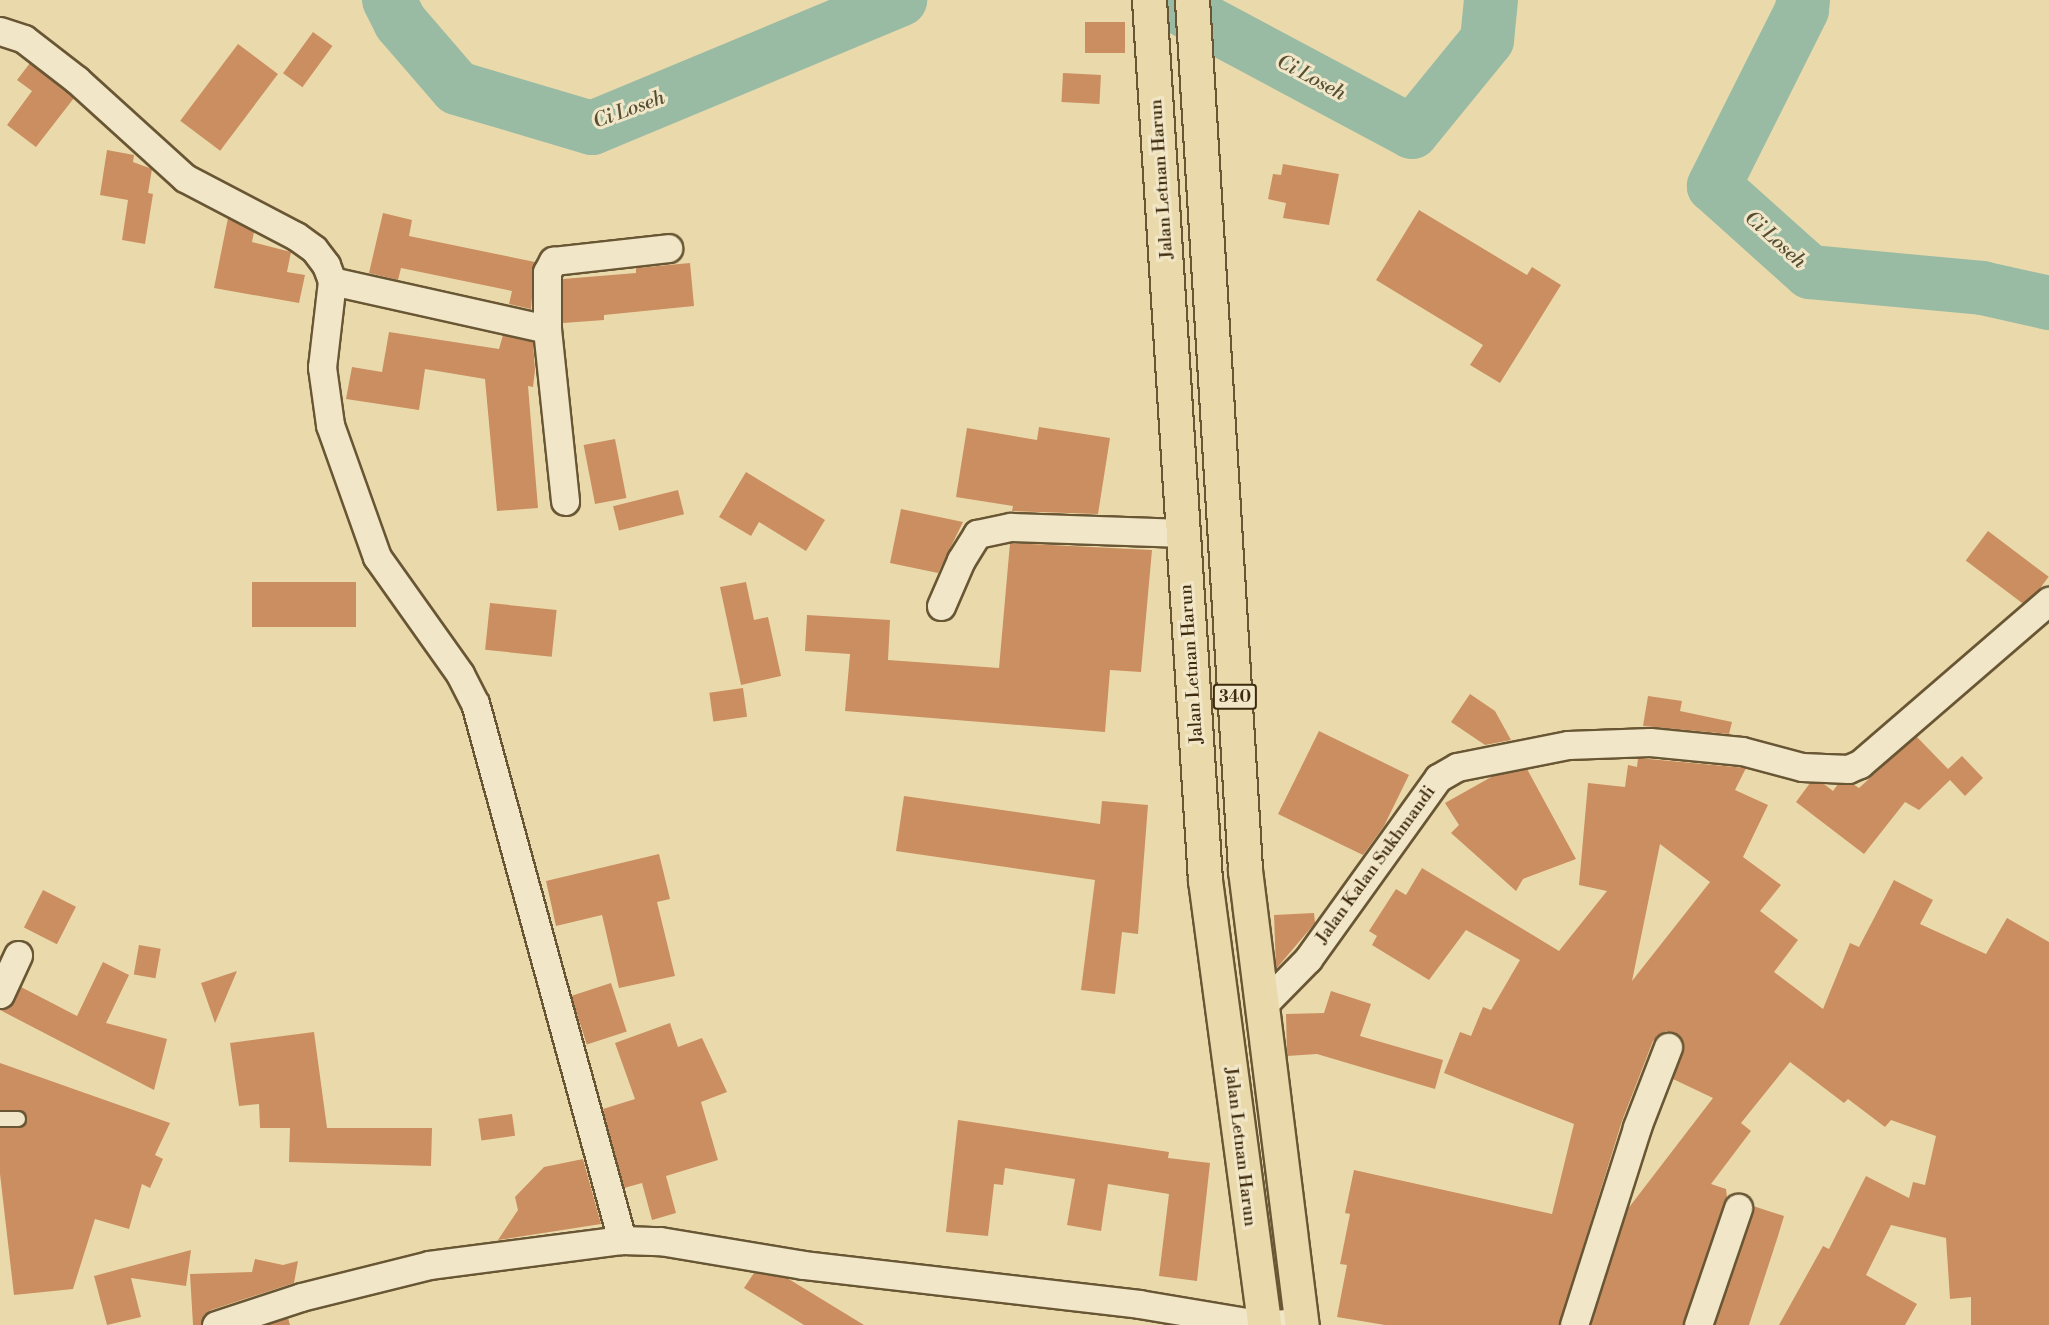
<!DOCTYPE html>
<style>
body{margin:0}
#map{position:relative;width:2049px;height:1325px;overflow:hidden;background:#eadaab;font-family:"Libre Bodoni",serif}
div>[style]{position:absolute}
.river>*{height:54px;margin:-27px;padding:0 27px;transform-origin:27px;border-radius:27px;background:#99bba4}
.building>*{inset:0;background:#ca8e61;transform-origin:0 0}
.roads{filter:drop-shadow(2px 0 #695634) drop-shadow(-2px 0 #695634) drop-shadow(0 2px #695634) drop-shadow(0 -2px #695634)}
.service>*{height:14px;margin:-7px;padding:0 7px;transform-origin:7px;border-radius:7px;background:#f1e7c8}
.minor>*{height:27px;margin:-13.5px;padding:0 13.5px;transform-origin:13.5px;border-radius:13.5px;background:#f1e7c8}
.primary>*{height:33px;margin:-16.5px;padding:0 16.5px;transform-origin:16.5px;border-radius:16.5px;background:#eadaab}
span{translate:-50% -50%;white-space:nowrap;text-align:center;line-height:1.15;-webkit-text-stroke:6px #f1e7c8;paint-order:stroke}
.shield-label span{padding:2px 4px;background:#f1e7c8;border:2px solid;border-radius:4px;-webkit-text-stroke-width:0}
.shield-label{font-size:16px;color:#3e2a0c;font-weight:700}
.street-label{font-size:18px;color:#3e2a0c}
.water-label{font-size:20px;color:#554e32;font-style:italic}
</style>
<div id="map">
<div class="river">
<div style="left:389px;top:0;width:25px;rotate:63deg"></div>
<div style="left:400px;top:22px;width:87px;rotate:49.2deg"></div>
<div style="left:457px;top:88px;width:141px;rotate:16.5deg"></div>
<div style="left:592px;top:128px;width:334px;rotate:-22.6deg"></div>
<div style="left:1165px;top:0;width:280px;rotate:28.1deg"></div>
<div style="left:1412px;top:132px;width:119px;rotate:-50.8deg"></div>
<div style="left:1487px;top:40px;width:40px;rotate:-84.3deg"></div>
<div style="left:1803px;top:0;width:10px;rotate:96deg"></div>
<div style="left:1802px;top:10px;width:197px;rotate:116.6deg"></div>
<div style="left:1714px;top:186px;width:129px;rotate:41.9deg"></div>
<div style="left:1810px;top:272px;width:173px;rotate:5.3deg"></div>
<div style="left:1982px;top:288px;width:69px;rotate:12.6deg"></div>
</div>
<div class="building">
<div style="left:1085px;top:22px;width:40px;height:31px"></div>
<div style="left:313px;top:32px;width:24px;height:51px;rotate:36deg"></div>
<div style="left:238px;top:44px;width:50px;height:96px;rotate:37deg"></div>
<div style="clip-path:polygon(30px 63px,74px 98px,36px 147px,7px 125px,32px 91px,17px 80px)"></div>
<div style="left:1063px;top:73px;width:38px;height:29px;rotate:3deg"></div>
<div style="clip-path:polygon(107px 150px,134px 155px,133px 162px,152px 169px,148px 193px,153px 194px,145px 244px,122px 240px,128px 200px,100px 195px)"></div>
<div style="clip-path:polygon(1283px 164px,1339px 174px,1329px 225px,1283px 218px,1286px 203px,1268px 199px,1273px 174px,1281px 175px)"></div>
<div style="clip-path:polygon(1419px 210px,1527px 275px,1532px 267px,1561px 285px,1500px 383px,1470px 365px,1483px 345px,1376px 280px)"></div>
<div style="clip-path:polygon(383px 213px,412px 220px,409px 236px,535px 262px,531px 309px,509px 304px,512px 291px,401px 268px,398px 280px,369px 273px)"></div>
<div style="clip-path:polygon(228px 218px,254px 232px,252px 242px,291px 252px,287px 272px,305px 275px,299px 303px,214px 288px)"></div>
<div style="clip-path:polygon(690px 263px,694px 306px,604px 315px,604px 320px,563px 323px,563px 279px,636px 273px,636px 268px)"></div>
<div style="clip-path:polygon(389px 332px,499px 349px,503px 335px,533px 342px,535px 370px,533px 387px,528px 386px,538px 508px,497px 511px,485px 379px,425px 369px,419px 410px,346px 399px,352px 367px,382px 372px)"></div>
<div style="clip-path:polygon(1039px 427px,1110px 438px,1098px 514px,1012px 511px,1013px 506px,956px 497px,967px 428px,1037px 440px)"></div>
<div style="left:615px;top:439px;width:60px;height:32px;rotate:79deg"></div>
<div style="clip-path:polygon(746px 472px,825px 520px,806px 551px,759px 522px,751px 536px,719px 517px)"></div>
<div style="left:678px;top:490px;width:25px;height:67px;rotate:76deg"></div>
<div style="clip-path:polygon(901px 509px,963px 522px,938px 573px,890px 563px)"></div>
<div style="left:1988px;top:531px;width:76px;height:37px;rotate:37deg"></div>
<div style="clip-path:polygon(1010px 543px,1152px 550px,1141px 672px,1110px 670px,1105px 732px,845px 711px,850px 654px,805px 651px,807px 615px,890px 620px,888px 660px,999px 668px)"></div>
<div style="left:252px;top:582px;width:104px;height:45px"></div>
<div style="clip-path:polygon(746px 582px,754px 620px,768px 617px,781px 676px,741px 685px,720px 587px)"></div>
<div style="left:490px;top:603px;width:67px;height:47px;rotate:6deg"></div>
<div style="left:743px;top:688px;width:29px;height:34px;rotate:82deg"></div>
<div style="clip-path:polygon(1470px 694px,1495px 711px,1511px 740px,1485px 745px,1451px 722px)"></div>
<div style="clip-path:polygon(1648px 696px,1682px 701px,1680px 711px,1732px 722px,1729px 734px,1643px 726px)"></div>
<div style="clip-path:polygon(1319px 731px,1409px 775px,1384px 826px,1363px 855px,1278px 814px)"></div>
<div style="clip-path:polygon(1916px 736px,1948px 769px,1962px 756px,1983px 778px,1965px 796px,1950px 780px,1919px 810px,1905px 802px,1864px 854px,1796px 802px,1810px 783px,1824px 784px,1833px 791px,1838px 784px,1853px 784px,1859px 788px)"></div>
<div style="clip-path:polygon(evenodd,1638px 758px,1746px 768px,1735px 790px,1768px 805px,1743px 857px,1781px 885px,1760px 911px,1798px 940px,1774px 972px,1823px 1009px,1850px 943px,1859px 947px,1894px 880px,1933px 900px,1920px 924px,1986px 954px,2007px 918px,2049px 942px,2049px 1325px,1971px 1325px,1971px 1297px,1950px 1299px,1946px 1238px,1891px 1225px,1866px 1275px,1917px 1304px,1905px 1325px,1779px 1325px,1823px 1246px,1829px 1249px,1866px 1176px,1909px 1198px,1913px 1182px,1925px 1185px,1936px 1136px,1891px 1120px,1885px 1127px,1848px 1099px,1844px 1103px,1790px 1062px,1741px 1123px,1751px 1131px,1711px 1184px,1726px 1189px,1727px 1197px,1683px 1325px,1591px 1325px,1627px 1210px,1713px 1098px,1673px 1079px,1684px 1045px,1680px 1037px,1666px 1031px,1653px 1041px,1622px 1121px,1559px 1325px,1385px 1325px,1337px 1317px,1347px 1265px,1340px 1264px,1350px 1214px,1345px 1213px,1354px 1170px,1552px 1214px,1574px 1124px,1444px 1073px,1460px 1032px,1471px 1036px,1483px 1007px,1491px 1010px,1520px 960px,1466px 930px,1429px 980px,1372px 945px,1377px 936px,1369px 931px,1396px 889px,1406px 895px,1422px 868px,1559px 951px,1607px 891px,1579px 885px,1588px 783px,1625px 787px,1628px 765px,1637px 767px,1638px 758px,1660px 844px,1710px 882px,1632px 981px,1660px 844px)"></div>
<div style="clip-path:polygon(1527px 769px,1576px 859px,1523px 879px,1516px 891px,1451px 833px,1459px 825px,1445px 803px,1493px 776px)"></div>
<div style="clip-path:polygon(904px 796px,1100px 824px,1102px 801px,1148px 805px,1138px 934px,1122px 932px,1115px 994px,1081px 990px,1095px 880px,896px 851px)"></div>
<div style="clip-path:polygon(659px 854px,670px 899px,657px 902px,675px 976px,619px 988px,602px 915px,556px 926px,546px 881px)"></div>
<div style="left:43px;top:890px;width:37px;height:42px;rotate:27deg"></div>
<div style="clip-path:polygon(1314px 913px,1315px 923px,1276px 969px,1274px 915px)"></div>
<div style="left:139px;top:945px;width:22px;height:30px;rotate:10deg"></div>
<div style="clip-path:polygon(103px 962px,129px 975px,106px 1023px,167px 1039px,154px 1090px,0 1010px,10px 1006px,21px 987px,77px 1016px)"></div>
<div style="clip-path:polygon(237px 971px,215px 1023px,201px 983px)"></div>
<div style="left:611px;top:983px;width:51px;height:42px;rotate:72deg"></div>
<div style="clip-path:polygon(1331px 991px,1371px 1004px,1360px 1036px,1443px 1060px,1435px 1089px,1317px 1054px,1287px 1056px,1286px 1014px,1324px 1013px)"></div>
<div style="clip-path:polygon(670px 1023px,678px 1047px,702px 1038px,727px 1092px,701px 1102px,718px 1160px,666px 1176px,676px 1213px,652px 1220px,642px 1183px,624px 1188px,603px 1109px,635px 1099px,615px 1043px)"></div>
<div style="clip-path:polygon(314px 1032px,327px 1128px,432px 1128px,431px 1166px,289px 1162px,290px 1128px,260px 1128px,259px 1104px,239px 1106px,230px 1043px)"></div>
<div style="clip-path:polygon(0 1063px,170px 1123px,155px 1155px,163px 1159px,150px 1188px,142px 1184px,129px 1229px,95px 1219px,73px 1289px,14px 1295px,0 1174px,0 1128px,22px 1127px,27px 1118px,22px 1111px,0 1110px)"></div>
<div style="left:512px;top:1114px;width:22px;height:34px;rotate:82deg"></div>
<div style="clip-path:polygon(958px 1120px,1169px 1152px,1168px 1158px,1210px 1163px,1197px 1281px,1159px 1276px,1169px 1194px,1108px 1184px,1101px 1231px,1067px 1225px,1075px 1179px,1005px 1168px,1003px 1185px,994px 1184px,988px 1236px,946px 1232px)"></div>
<div style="clip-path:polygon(583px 1159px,601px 1224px,498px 1240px,518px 1210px,515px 1197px,544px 1167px)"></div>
<div style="clip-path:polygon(1753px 1206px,1784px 1216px,1778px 1236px,1749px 1325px,1715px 1325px)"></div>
<div style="clip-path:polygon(191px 1250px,186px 1286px,131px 1278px,141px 1317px,107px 1325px,94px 1276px)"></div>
<div style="clip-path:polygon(255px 1259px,283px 1265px,298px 1261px,294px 1283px,211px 1310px,204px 1315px,201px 1325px,193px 1325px,190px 1274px,252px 1272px)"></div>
<div style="clip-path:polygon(754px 1273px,787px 1278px,864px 1325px,804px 1325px,744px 1288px)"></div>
<div style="clip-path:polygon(288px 1318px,290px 1325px,266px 1325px)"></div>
</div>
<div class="roads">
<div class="service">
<div style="left:0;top:1119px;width:18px"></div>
</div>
<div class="minor">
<div style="left:0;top:31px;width:25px;rotate:18deg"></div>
<div style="left:24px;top:39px;width:67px;rotate:37.7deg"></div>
<div style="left:77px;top:80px;width:146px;rotate:42.2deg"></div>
<div style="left:185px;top:178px;width:125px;rotate:27.6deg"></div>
<div style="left:296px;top:236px;width:22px;rotate:36deg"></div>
<div style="left:314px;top:249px;width:20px;rotate:53deg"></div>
<div style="left:326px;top:265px;width:17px;rotate:69deg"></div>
<div style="left:332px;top:281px;width:87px;rotate:96.6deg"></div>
<div style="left:322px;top:367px;width:59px;rotate:82.1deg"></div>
<div style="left:330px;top:425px;width:140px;rotate:70.4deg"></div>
<div style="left:377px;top:557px;width:143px;rotate:54.6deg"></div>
<div style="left:460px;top:674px;width:33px;rotate:63deg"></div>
<div style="left:475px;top:703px;width:557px;rotate:74.69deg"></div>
<div style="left:332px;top:281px;width:220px;rotate:12.6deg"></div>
<div style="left:547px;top:329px;width:173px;rotate:84deg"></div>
<div style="left:547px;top:329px;width:57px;rotate:-90deg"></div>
<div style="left:547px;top:272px;width:13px;rotate:-61deg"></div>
<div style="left:553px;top:261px;width:116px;rotate:-6.4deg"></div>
<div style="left:941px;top:606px;width:50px;rotate:-66.5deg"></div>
<div style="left:961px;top:560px;width:31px;rotate:-58deg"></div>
<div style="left:977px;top:534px;width:35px;rotate:-12deg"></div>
<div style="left:1011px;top:527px;width:173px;rotate:2deg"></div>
<div style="left:0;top:994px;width:43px;rotate:-65.2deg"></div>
<div style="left:1262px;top:1006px;width:66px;rotate:-45.6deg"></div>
<div style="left:1308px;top:959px;width:223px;rotate:-54.3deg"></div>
<div style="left:1438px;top:778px;width:22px;rotate:-30deg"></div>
<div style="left:1457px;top:767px;width:113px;rotate:-11.2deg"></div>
<div style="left:1568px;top:745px;width:82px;rotate:-2.1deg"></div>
<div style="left:1650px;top:742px;width:92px;rotate:5.6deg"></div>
<div style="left:1742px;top:751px;width:62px;rotate:14.9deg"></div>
<div style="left:1802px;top:767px;width:46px;rotate:2.5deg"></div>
<div style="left:1848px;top:769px;width:13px;rotate:-23deg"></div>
<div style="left:1860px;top:764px;width:250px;rotate:-40.8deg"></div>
<div style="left:216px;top:1325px;width:89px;rotate:-18.2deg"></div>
<div style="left:301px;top:1297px;width:132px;rotate:-14deg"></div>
<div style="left:429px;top:1265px;width:195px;rotate:-7.4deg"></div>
<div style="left:622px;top:1240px;width:38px;rotate:2deg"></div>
<div style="left:660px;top:1241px;width:145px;rotate:9.5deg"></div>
<div style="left:803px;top:1265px;width:338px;rotate:6.6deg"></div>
<div style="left:1139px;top:1304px;width:127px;rotate:9.5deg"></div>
<div style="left:1264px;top:1325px;width:37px;rotate:-5deg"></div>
<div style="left:1574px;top:1325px;width:208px;rotate:-72.3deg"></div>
<div style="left:1637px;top:1127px;width:86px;rotate:-68.8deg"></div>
<div style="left:1698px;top:1325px;width:124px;rotate:-71.1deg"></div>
</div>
<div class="primary">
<div style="left:1149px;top:0;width:882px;rotate:86.36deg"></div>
<div style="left:1205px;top:880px;width:449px;rotate:82.4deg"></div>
<div style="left:1192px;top:0;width:872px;rotate:86.51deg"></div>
<div style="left:1245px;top:870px;width:459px;rotate:82.9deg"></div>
</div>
</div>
<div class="shield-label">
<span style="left:1235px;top:697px">340</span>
</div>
<div class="street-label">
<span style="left:1162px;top:179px;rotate:-94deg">Jalan Letnan Harun</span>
<span style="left:1192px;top:664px;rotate:-94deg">Jalan Letnan Harun</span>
<span style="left:1376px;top:865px;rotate:-54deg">Jalan Kalan Sukhmandi</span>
<span style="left:1240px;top:1147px;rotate:83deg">Jalan Letnan Harun</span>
</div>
<div class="water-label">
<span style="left:1311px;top:78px;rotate:28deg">Ci Loseh</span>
<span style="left:629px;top:110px;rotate:-20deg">Ci Loseh</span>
<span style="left:1775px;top:240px;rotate:42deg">Ci Loseh</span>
</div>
</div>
